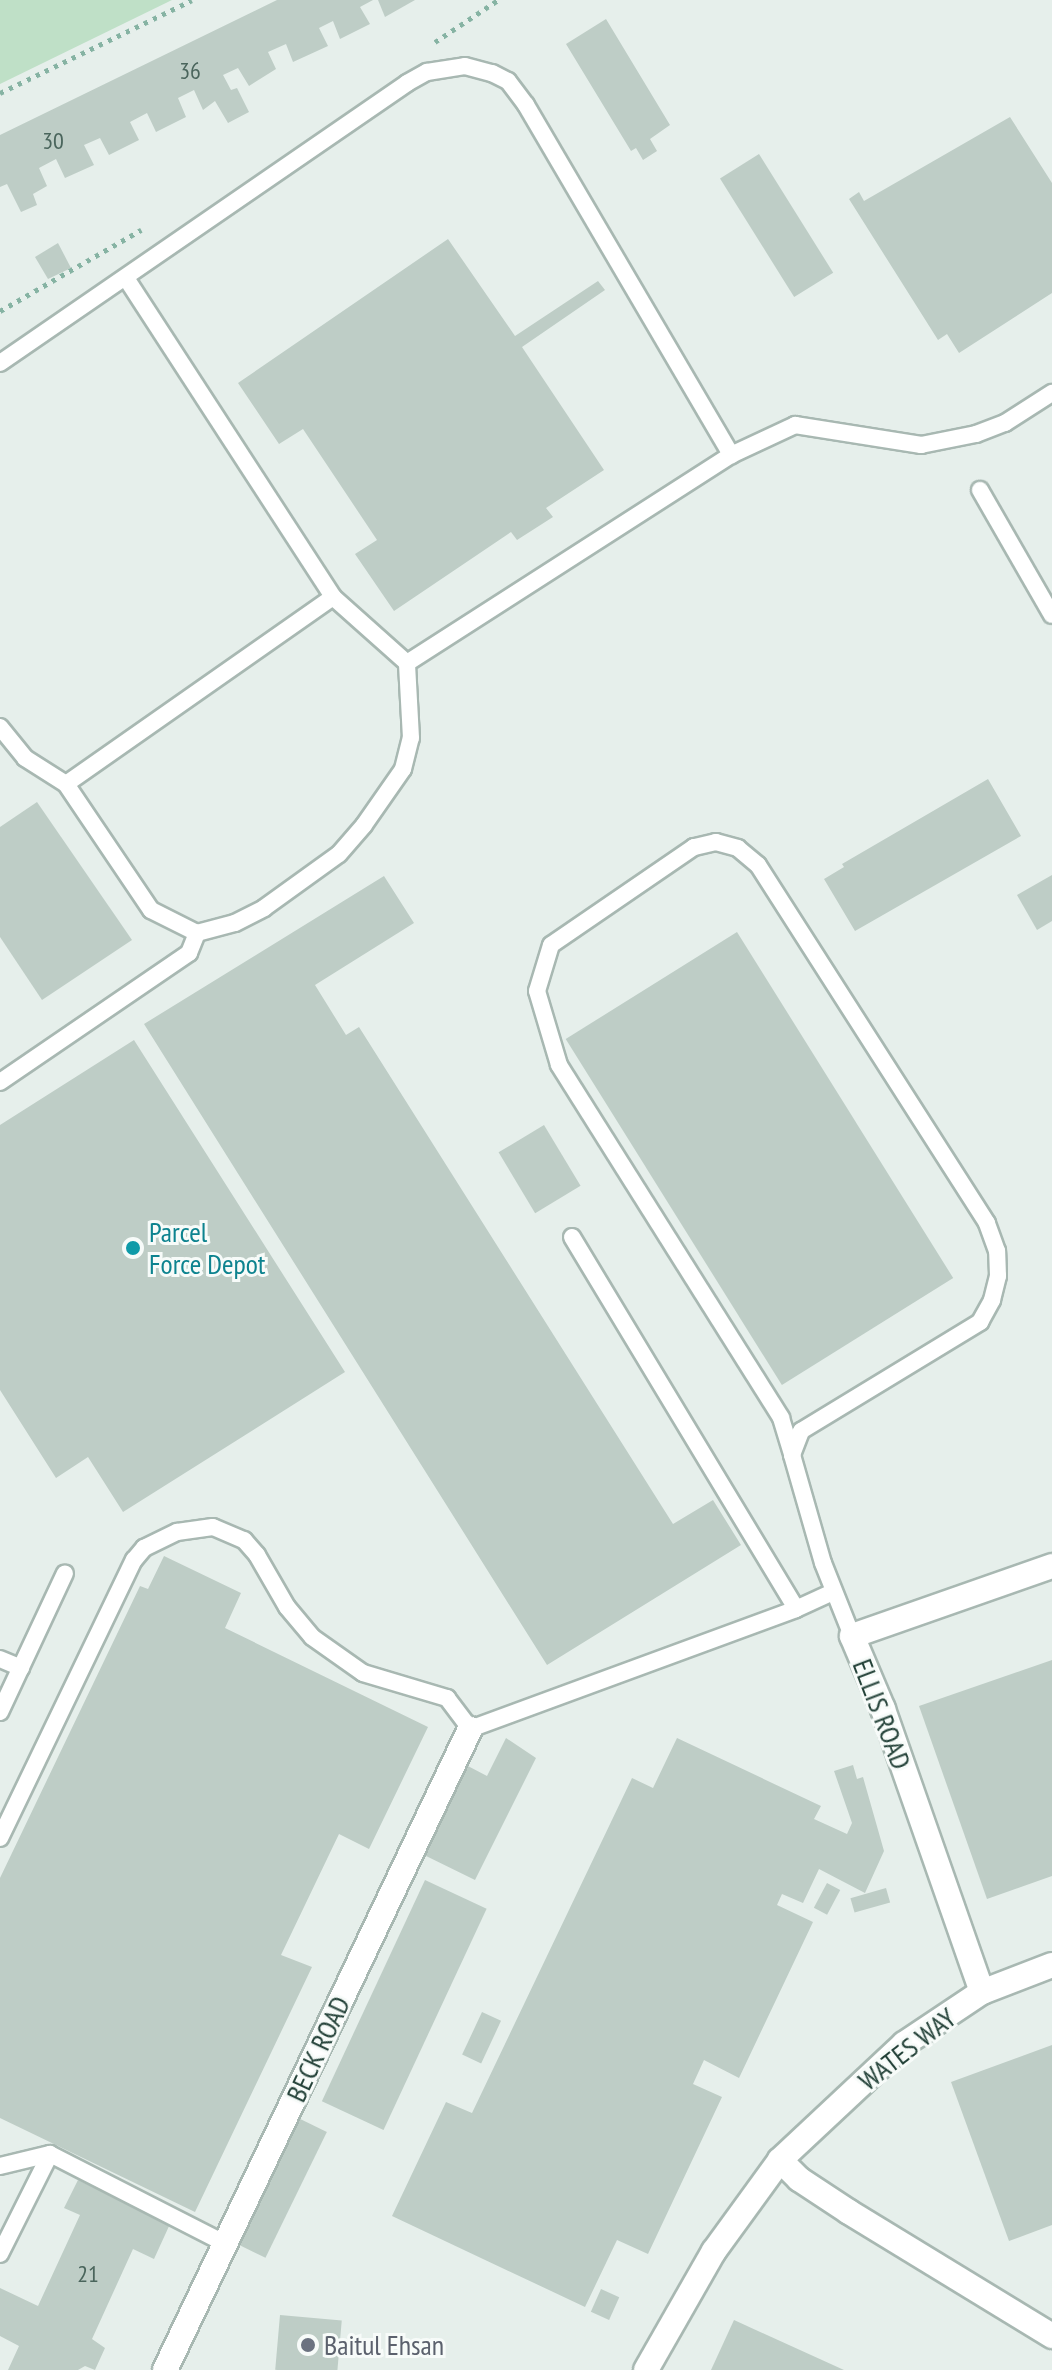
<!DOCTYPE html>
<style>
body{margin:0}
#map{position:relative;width:1052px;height:2370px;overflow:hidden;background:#e6efeb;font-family:"PT Sans Narrow",sans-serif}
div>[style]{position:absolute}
.green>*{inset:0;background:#bfe0c7}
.building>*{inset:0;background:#becdc6;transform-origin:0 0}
.path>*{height:5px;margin-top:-2.5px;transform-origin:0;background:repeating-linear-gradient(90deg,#86b3a3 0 4px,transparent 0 10px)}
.roads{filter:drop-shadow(2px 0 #a8b8b2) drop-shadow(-2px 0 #a8b8b2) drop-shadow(0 2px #a8b8b2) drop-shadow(0 -2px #a8b8b2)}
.service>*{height:16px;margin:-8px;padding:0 8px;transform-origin:8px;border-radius:8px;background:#fff}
.minor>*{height:24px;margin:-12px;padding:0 12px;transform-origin:12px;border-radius:12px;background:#fff}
.dots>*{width:22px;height:22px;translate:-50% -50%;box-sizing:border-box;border:4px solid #f7fbf9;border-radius:50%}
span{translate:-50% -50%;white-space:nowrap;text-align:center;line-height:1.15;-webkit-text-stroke:6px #f7fbf9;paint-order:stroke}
.number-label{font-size:24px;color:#4a655c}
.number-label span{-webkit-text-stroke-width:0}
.culture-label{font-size:28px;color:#0d838f}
.left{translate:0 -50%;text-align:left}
.street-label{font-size:28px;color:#244239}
.worship-label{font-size:28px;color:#5b616d}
</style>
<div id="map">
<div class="green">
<div style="clip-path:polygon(0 0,172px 0,0 84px)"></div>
</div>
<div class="building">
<div style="clip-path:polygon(277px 0,373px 0,360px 7px,370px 24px,340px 39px,333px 21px,319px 28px,328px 46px,293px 62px,286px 44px,268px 52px,276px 69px,249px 86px,238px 68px,223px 75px,231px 90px,237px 88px,249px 112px,228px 123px,215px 101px,203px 110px,194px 90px,178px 98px,186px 117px,156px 132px,147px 113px,130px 122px,139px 140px,109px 155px,100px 138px,84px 145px,94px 165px,65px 178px,56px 159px,39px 168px,47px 186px,33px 194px,37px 205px,21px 212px,7px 184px,0 187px,0 135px)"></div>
<div style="clip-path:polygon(378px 0,415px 0,385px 17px)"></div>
<div style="clip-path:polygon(606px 19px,670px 125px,650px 139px,657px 151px,643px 160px,636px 148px,631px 151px,566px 44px)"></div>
<div style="clip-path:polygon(1010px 117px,1052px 183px,1052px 293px,959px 353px,947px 334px,938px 340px,849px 199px,859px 192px,864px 201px)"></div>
<div style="left:759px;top:154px;width:140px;height:46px;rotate:58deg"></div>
<div style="clip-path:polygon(448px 239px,515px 336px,598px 281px,605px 290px,522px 347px,604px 470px,546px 508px,553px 517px,517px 540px,511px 532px,394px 611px,355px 554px,377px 540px,303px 429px,279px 444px,238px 383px)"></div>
<div style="clip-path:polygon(58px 243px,71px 268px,48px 279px,35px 257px)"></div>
<div style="clip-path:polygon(988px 779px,1021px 836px,855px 931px,824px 879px,844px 867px,842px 864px)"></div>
<div style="clip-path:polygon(37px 802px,132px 940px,42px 1000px,0 937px,0 827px)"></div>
<div style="clip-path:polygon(1052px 875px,1052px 921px,1037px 930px,1017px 895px)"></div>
<div style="clip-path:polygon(384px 876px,414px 923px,315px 985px,346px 1035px,359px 1027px,673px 1524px,713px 1500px,741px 1545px,547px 1665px,144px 1024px)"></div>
<div style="left:737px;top:932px;width:408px;height:202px;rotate:58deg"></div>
<div style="clip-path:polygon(134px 1040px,345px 1372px,123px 1512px,88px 1457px,56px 1478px,0 1390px,0 1125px)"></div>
<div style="left:544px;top:1125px;width:71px;height:53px;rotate:59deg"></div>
<div style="clip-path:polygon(164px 1556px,241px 1593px,225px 1628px,428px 1727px,369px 1849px,339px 1834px,281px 1955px,312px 1967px,195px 2212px,0 2118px,0 1878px,140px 1586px,148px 1589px)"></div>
<div style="clip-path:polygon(1052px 1660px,1052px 1876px,987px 1899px,919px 1706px)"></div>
<div style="clip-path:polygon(506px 1738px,536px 1758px,475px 1880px,422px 1854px,466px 1765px,487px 1776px)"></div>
<div style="clip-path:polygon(677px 1738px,821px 1806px,814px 1819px,847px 1834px,852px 1823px,834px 1771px,853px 1765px,857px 1779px,863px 1777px,884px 1851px,865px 1893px,819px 1869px,803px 1903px,782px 1894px,777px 1905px,813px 1922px,739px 2078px,704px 2060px,693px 2084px,722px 2097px,648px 2254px,617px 2240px,585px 2307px,392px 2216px,446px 2102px,472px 2113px,632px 1778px,653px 1788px)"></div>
<div style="left:425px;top:1880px;width:68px;height:244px;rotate:25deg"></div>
<div style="left:827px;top:1883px;width:15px;height:28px;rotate:28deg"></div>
<div style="left:886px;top:1888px;width:15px;height:37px;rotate:74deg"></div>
<div style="left:482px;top:2012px;width:21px;height:47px;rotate:25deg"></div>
<div style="clip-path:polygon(1052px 2045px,1052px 2225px,1009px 2241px,951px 2082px)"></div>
<div style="left:290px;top:2114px;width:41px;height:140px;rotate:26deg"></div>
<div style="clip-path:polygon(78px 2180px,170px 2224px,154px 2259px,133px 2249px,92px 2339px,105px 2348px,95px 2370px,85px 2366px,78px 2370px,8px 2370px,19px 2346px,0 2336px,0 2288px,38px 2306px,80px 2215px,64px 2208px)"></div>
<div style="left:601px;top:2289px;width:20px;height:25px;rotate:24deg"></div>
<div style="left:280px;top:2315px;width:62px;height:55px;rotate:5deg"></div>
<div style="clip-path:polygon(734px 2320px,844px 2370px,711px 2370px)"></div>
</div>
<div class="path">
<div style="left:435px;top:42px;width:76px;rotate:-33.7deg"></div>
<div style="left:0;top:93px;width:213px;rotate:-25.8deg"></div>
<div style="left:0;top:311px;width:163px;rotate:-29.9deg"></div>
</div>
<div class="roads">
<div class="service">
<div style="left:126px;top:278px;width:380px;rotate:57deg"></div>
<div style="left:333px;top:597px;width:99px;rotate:41.7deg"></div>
<div style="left:407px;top:663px;width:385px;rotate:-32.7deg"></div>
<div style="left:731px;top:455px;width:71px;rotate:-25.1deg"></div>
<div style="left:795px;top:425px;width:128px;rotate:9deg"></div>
<div style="left:921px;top:445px;width:56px;rotate:-11.3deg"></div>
<div style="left:976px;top:434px;width:31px;rotate:-21deg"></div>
<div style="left:1005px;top:423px;width:56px;rotate:-32.6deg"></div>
<div style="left:0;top:363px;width:494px;rotate:-34.5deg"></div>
<div style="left:407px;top:83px;width:23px;rotate:-29deg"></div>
<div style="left:427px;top:72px;width:38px;rotate:-9deg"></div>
<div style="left:465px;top:66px;width:28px;rotate:15deg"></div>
<div style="left:492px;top:73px;width:18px;rotate:27deg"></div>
<div style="left:508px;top:81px;width:30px;rotate:53deg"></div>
<div style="left:526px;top:105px;width:406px;rotate:59.6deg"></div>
<div style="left:980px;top:490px;width:144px;rotate:60.1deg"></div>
<div style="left:0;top:727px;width:40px;rotate:51deg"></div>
<div style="left:25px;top:758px;width:49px;rotate:32.4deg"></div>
<div style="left:66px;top:784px;width:152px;rotate:56deg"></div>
<div style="left:151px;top:910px;width:51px;rotate:26.6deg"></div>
<div style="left:197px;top:933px;width:39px;rotate:-15deg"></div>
<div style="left:235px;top:923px;width:33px;rotate:-27deg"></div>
<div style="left:264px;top:908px;width:92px;rotate:-35.8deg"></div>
<div style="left:339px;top:854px;width:38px;rotate:-49deg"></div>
<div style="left:364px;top:825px;width:68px;rotate:-55.1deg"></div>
<div style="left:403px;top:769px;width:32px;rotate:-76deg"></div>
<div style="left:411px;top:738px;width:75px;rotate:-93.1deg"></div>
<div style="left:66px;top:784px;width:326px;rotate:-35deg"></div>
<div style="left:0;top:1082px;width:229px;rotate:-34.3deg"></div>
<div style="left:189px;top:953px;width:22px;rotate:-68deg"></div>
<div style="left:572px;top:1237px;width:434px;rotate:58.9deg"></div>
<div style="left:792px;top:1455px;width:26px;rotate:-69deg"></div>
<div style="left:801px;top:1431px;width:210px;rotate:-31.3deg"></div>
<div style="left:980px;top:1322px;width:25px;rotate:-61deg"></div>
<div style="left:992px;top:1300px;width:25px;rotate:-76deg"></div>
<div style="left:998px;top:1276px;width:25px;rotate:-92deg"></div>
<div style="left:997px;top:1251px;width:30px;rotate:-110deg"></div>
<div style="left:987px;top:1223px;width:425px;rotate:-122.6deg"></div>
<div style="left:758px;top:865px;width:26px;rotate:-140deg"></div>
<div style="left:738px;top:848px;width:23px;rotate:-165deg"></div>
<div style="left:716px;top:842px;width:23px;rotate:167deg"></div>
<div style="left:694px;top:847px;width:173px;rotate:145.6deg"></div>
<div style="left:551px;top:945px;width:48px;rotate:106.9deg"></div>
<div style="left:537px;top:991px;width:77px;rotate:73.4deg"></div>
<div style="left:559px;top:1065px;width:417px;rotate:57.8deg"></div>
<div style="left:781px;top:1418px;width:39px;rotate:73deg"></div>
<div style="left:792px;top:1455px;width:112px;rotate:74deg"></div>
<div style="left:823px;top:1563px;width:79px;rotate:68.3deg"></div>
<div style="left:0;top:1659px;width:23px;rotate:23deg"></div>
<div style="left:0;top:1712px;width:153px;rotate:-64.9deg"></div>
<div style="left:0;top:1838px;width:309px;rotate:-64.3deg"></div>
<div style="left:134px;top:1560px;width:16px;rotate:-50deg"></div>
<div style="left:144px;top:1548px;width:37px;rotate:-26deg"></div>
<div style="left:177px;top:1532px;width:36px;rotate:-8deg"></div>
<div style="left:213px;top:1527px;width:34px;rotate:23deg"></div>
<div style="left:244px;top:1540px;width:20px;rotate:49deg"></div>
<div style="left:257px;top:1555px;width:60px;rotate:60deg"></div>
<div style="left:287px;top:1607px;width:39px;rotate:50deg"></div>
<div style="left:312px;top:1637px;width:62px;rotate:35.2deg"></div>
<div style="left:363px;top:1673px;width:88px;rotate:16.6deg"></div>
<div style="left:447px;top:1698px;width:39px;rotate:53deg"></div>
<div style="left:470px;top:1729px;width:347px;rotate:-20.2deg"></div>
<div style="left:796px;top:1609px;width:41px;rotate:-24.7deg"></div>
<div style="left:0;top:2166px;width:51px;rotate:-13.5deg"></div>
<div style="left:50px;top:2154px;width:198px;rotate:27.1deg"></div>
<div style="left:0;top:2254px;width:112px;rotate:-63.4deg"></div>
</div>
<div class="minor">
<div style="left:982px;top:1992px;width:300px;rotate:-109.3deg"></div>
<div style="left:883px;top:1709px;width:79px;rotate:-113deg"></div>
<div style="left:852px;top:1636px;width:212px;rotate:-19.3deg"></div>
<div style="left:780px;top:2160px;width:27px;rotate:45deg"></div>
<div style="left:799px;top:2179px;width:60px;rotate:33.4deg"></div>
<div style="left:849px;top:2212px;width:238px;rotate:31.4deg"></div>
<div style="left:165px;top:2370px;width:710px;rotate:-64.55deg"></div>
<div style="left:646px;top:2370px;width:137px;rotate:-60.3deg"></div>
<div style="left:714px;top:2251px;width:112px;rotate:-54deg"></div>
<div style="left:780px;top:2160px;width:170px;rotate:-43.1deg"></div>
<div style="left:904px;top:2044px;width:94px;rotate:-33.7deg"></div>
<div style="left:982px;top:1992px;width:75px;rotate:-21.1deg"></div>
</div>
</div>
<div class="dots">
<div style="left:133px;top:1248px;background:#0f9aa8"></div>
<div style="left:308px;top:2345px;background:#6b7280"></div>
</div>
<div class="number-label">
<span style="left:190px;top:71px">36</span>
<span style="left:53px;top:141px">30</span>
<span style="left:88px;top:2274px">21</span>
</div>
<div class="culture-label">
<span class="left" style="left:149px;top:1248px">Parcel<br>Force Depot</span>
</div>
<div class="street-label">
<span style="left:882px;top:1714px;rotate:69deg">ELLIS ROAD</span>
<span style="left:318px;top:2049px;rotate:-65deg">BECK ROAD</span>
<span style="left:907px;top:2049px;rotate:-38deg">WATES WAY</span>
</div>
<div class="worship-label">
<span class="left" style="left:324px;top:2345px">Baitul Ehsan</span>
</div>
</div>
